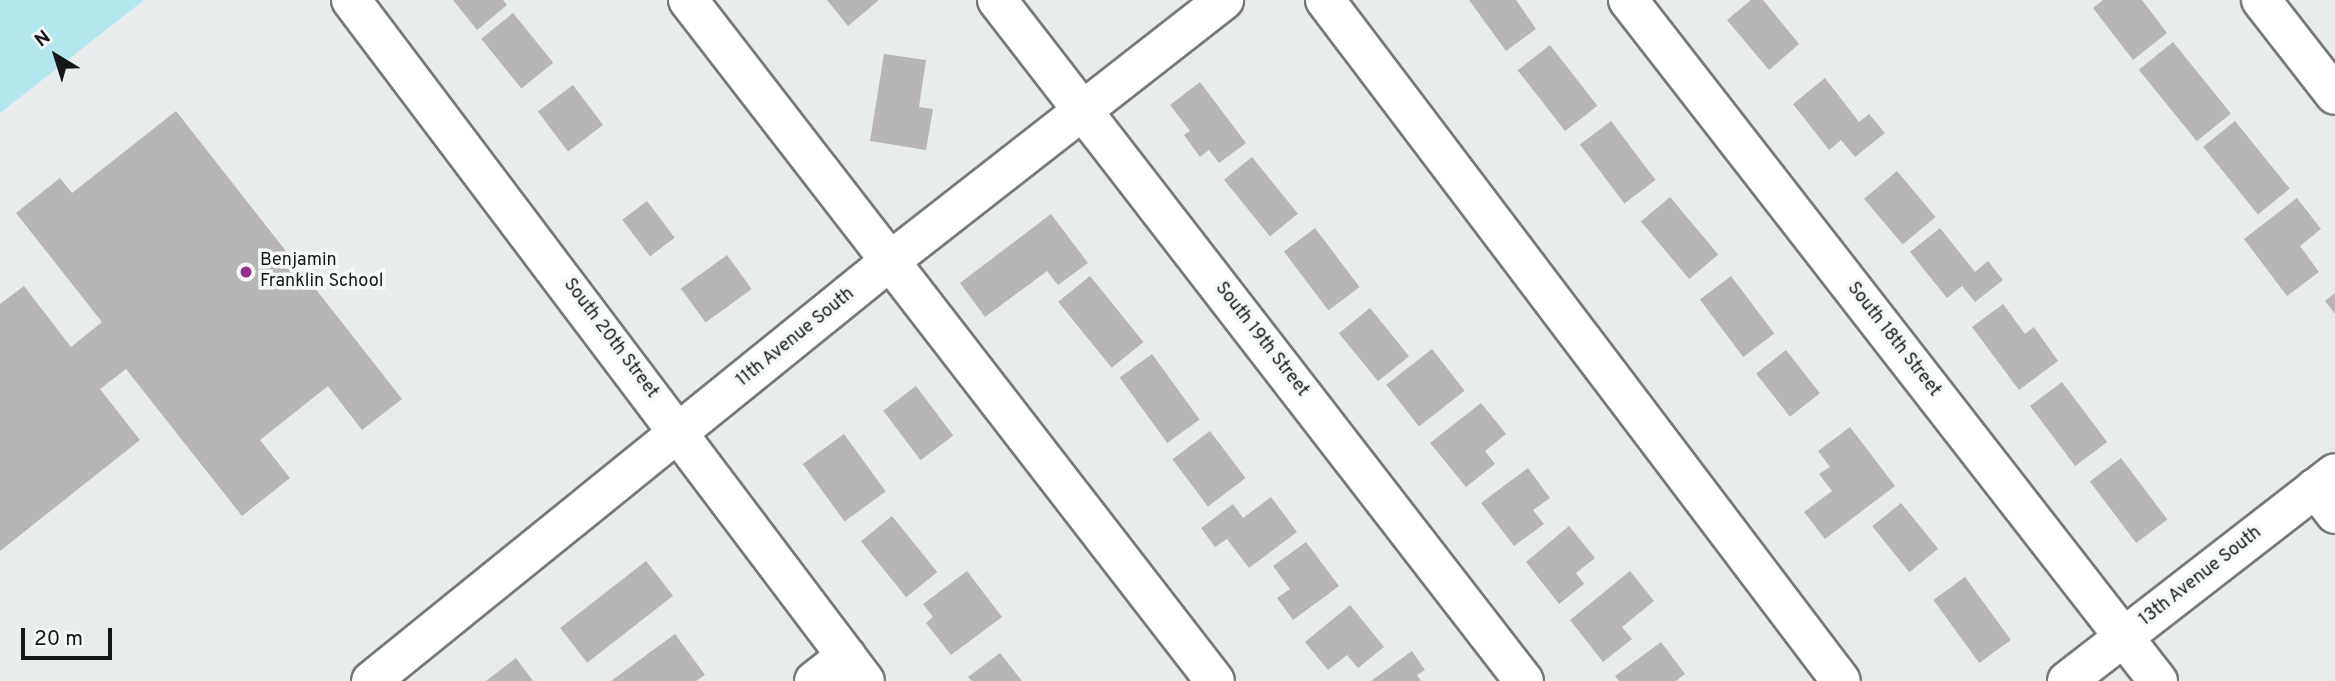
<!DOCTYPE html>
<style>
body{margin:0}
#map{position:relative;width:2335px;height:681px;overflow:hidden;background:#e8ecec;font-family:Overpass,sans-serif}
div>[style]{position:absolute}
.green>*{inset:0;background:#b4e7ed}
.building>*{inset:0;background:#b8b5b7;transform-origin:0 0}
.roads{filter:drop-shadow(2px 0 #76797a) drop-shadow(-2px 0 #76797a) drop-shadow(0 2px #76797a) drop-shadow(0 -2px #76797a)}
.minor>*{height:38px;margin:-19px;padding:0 19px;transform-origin:19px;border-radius:19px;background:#fff}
.dots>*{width:19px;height:19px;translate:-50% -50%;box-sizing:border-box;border:4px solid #f5f9f9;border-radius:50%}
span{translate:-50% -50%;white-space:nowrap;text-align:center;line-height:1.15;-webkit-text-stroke:7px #f5f9f9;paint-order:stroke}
.poi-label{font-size:18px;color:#161718}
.left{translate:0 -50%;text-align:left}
.street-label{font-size:18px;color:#161718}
.north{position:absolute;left:21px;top:21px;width:70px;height:70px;-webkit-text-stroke:5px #f5f9f9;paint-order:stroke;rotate:322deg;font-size:19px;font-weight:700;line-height:28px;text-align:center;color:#161718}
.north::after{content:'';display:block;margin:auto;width:24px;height:32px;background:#161718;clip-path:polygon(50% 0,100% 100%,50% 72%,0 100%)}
.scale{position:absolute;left:21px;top:628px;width:91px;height:32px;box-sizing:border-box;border:4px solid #161718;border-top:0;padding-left:9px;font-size:21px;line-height:24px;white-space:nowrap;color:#161718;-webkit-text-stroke:5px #f5f9f9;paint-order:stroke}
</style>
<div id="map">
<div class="green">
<div style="clip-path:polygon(0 0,144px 0,0 113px)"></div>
</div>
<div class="building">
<div style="clip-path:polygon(453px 0,503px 0,507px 5px,477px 30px)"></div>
<div style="clip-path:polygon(827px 0,879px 0,848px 26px)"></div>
<div style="clip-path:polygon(1469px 0,1516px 0,1536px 29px,1506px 51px)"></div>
<div style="clip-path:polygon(1751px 0,1763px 0,1799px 44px,1769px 70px,1727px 20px)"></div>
<div style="clip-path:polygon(2103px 0,2142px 0,2167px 33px,2133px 60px,2093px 8px)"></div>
<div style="left:513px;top:13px;width:64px;height:41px;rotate:51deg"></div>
<div style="left:2173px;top:42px;width:92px;height:44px;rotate:51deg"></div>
<div style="left:1550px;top:45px;width:77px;height:41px;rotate:52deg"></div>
<div style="clip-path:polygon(884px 54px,926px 60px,919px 107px,933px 109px,926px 150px,870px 141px)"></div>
<div style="clip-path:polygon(1825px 78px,1859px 122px,1869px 114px,1885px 133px,1855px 157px,1841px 140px,1829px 150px,1793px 104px)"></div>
<div style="clip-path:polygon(1200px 82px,1246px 143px,1219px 163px,1209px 150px,1200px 157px,1184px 135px,1190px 131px,1170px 105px)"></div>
<div style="left:573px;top:85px;width:50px;height:44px;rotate:53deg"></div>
<div style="clip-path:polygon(176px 111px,402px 399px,362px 430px,328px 386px,260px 440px,290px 478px,242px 516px,126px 369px,100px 389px,140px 440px,0 551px,0 304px,24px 286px,71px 347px,102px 322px,16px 213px,60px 178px,72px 193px)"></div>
<div style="left:1611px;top:121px;width:74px;height:39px;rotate:53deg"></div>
<div style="left:2235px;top:121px;width:87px;height:41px;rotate:51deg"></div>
<div style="left:1252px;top:157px;width:73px;height:36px;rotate:51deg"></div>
<div style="left:1897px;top:171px;width:60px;height:43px;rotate:50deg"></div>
<div style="left:1670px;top:197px;width:75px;height:38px;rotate:50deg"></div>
<div style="clip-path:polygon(2297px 198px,2321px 229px,2300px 246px,2319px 272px,2287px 296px,2244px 239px)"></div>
<div style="left:647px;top:201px;width:46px;height:31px;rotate:53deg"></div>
<div style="clip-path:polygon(1051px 214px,1088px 263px,1058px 285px,1047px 271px,985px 317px,960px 283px)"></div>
<div style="left:1315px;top:228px;width:74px;height:39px;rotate:53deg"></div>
<div style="clip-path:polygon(1940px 228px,1975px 272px,1988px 261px,2003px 280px,1975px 302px,1962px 286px,1947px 298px,1910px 252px)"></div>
<div style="left:727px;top:255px;width:42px;height:57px;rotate:54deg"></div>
<div style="left:1090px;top:276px;width:85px;height:41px;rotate:51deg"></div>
<div style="left:1731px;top:276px;width:72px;height:39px;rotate:53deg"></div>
<div style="clip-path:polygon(2335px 293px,2335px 314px,2325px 301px)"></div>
<div style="clip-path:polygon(2003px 304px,2025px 334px,2034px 327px,2058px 361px,2019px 390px,1972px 327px)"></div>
<div style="left:1370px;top:308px;width:62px;height:40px;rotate:51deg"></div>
<div style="left:1432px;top:349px;width:53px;height:58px;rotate:52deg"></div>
<div style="left:1786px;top:350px;width:55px;height:38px;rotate:52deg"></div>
<div style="left:1152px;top:354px;width:81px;height:40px;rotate:54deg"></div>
<div style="left:2062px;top:382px;width:75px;height:40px;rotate:53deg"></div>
<div style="left:916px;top:386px;width:62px;height:41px;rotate:53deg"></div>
<div style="clip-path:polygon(1481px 403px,1506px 434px,1485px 451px,1495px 464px,1466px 487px,1430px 443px)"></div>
<div style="clip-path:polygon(1850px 427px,1895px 486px,1825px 539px,1804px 512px,1832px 491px,1819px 474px,1830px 467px,1818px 451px)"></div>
<div style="left:1210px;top:431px;width:59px;height:47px;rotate:53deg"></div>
<div style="left:844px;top:434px;width:71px;height:51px;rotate:54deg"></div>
<div style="left:2121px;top:458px;width:77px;height:39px;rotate:53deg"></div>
<div style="clip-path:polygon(1528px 468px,1550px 498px,1533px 510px,1544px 524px,1514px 546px,1481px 503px)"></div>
<div style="clip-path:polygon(1271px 497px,1297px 532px,1249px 568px,1227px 539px,1215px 547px,1201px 528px,1233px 504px,1243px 518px)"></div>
<div style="left:1901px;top:503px;width:59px;height:37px;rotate:51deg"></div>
<div style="left:892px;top:516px;width:72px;height:40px;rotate:51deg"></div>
<div style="clip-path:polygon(1569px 526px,1595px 558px,1576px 573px,1584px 584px,1559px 604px,1526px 562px)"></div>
<div style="clip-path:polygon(1306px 542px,1339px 586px,1293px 620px,1277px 598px,1290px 589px,1273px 566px)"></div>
<div style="left:646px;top:561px;width:44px;height:109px;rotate:52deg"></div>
<div style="clip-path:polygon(967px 571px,1002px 617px,951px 655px,926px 623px,933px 617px,923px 604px)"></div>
<div style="clip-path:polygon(1630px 571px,1654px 601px,1622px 627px,1632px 639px,1603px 662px,1570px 620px)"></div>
<div style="left:1965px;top:577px;width:78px;height:39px;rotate:54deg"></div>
<div style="clip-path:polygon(1350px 605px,1384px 647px,1358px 668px,1347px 655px,1328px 670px,1305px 642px)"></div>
<div style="clip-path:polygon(675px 634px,705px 675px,696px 681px,611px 681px)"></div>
<div style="clip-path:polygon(1661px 642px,1685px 674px,1676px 681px,1619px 681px,1615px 676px)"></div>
<div style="clip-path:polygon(1412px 651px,1425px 670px,1417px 675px,1421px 681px,1371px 681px)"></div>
<div style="clip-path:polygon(1000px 653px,1022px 681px,972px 681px,968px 677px)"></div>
<div style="clip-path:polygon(516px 658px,533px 681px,486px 681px)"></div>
</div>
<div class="roads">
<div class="minor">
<div style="left:351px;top:0;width:853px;rotate:52.96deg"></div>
<div style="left:688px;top:0;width:861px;rotate:52.27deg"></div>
<div style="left:997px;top:0;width:861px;rotate:52.27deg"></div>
<div style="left:1325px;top:0;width:854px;rotate:52.85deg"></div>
<div style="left:1628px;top:0;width:863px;rotate:52.11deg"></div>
<div style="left:2261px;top:0;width:120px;rotate:52.1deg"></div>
<div style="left:2315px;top:488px;width:33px;rotate:52deg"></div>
<div style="left:371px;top:681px;width:668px;rotate:-38.98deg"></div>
<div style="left:890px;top:261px;width:424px;rotate:-38deg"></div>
<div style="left:814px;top:681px;width:41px;rotate:-38deg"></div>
<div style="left:2067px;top:681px;width:339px;rotate:-37.8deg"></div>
</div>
</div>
<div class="dots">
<div style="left:246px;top:272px;background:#992d8e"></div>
</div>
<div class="poi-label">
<span class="left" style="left:260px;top:272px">Benjamin<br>Franklin School</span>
</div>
<div class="street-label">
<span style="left:796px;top:338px;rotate:-39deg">11th Avenue South</span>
<span style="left:610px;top:339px;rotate:53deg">South 20th Street</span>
<span style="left:1261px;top:340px;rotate:52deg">South 19th Street</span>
<span style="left:1893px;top:340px;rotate:52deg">South 18th Street</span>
<span style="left:2201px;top:577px;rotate:-38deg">13th Avenue South</span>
</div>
<div class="north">N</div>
<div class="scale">20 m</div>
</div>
